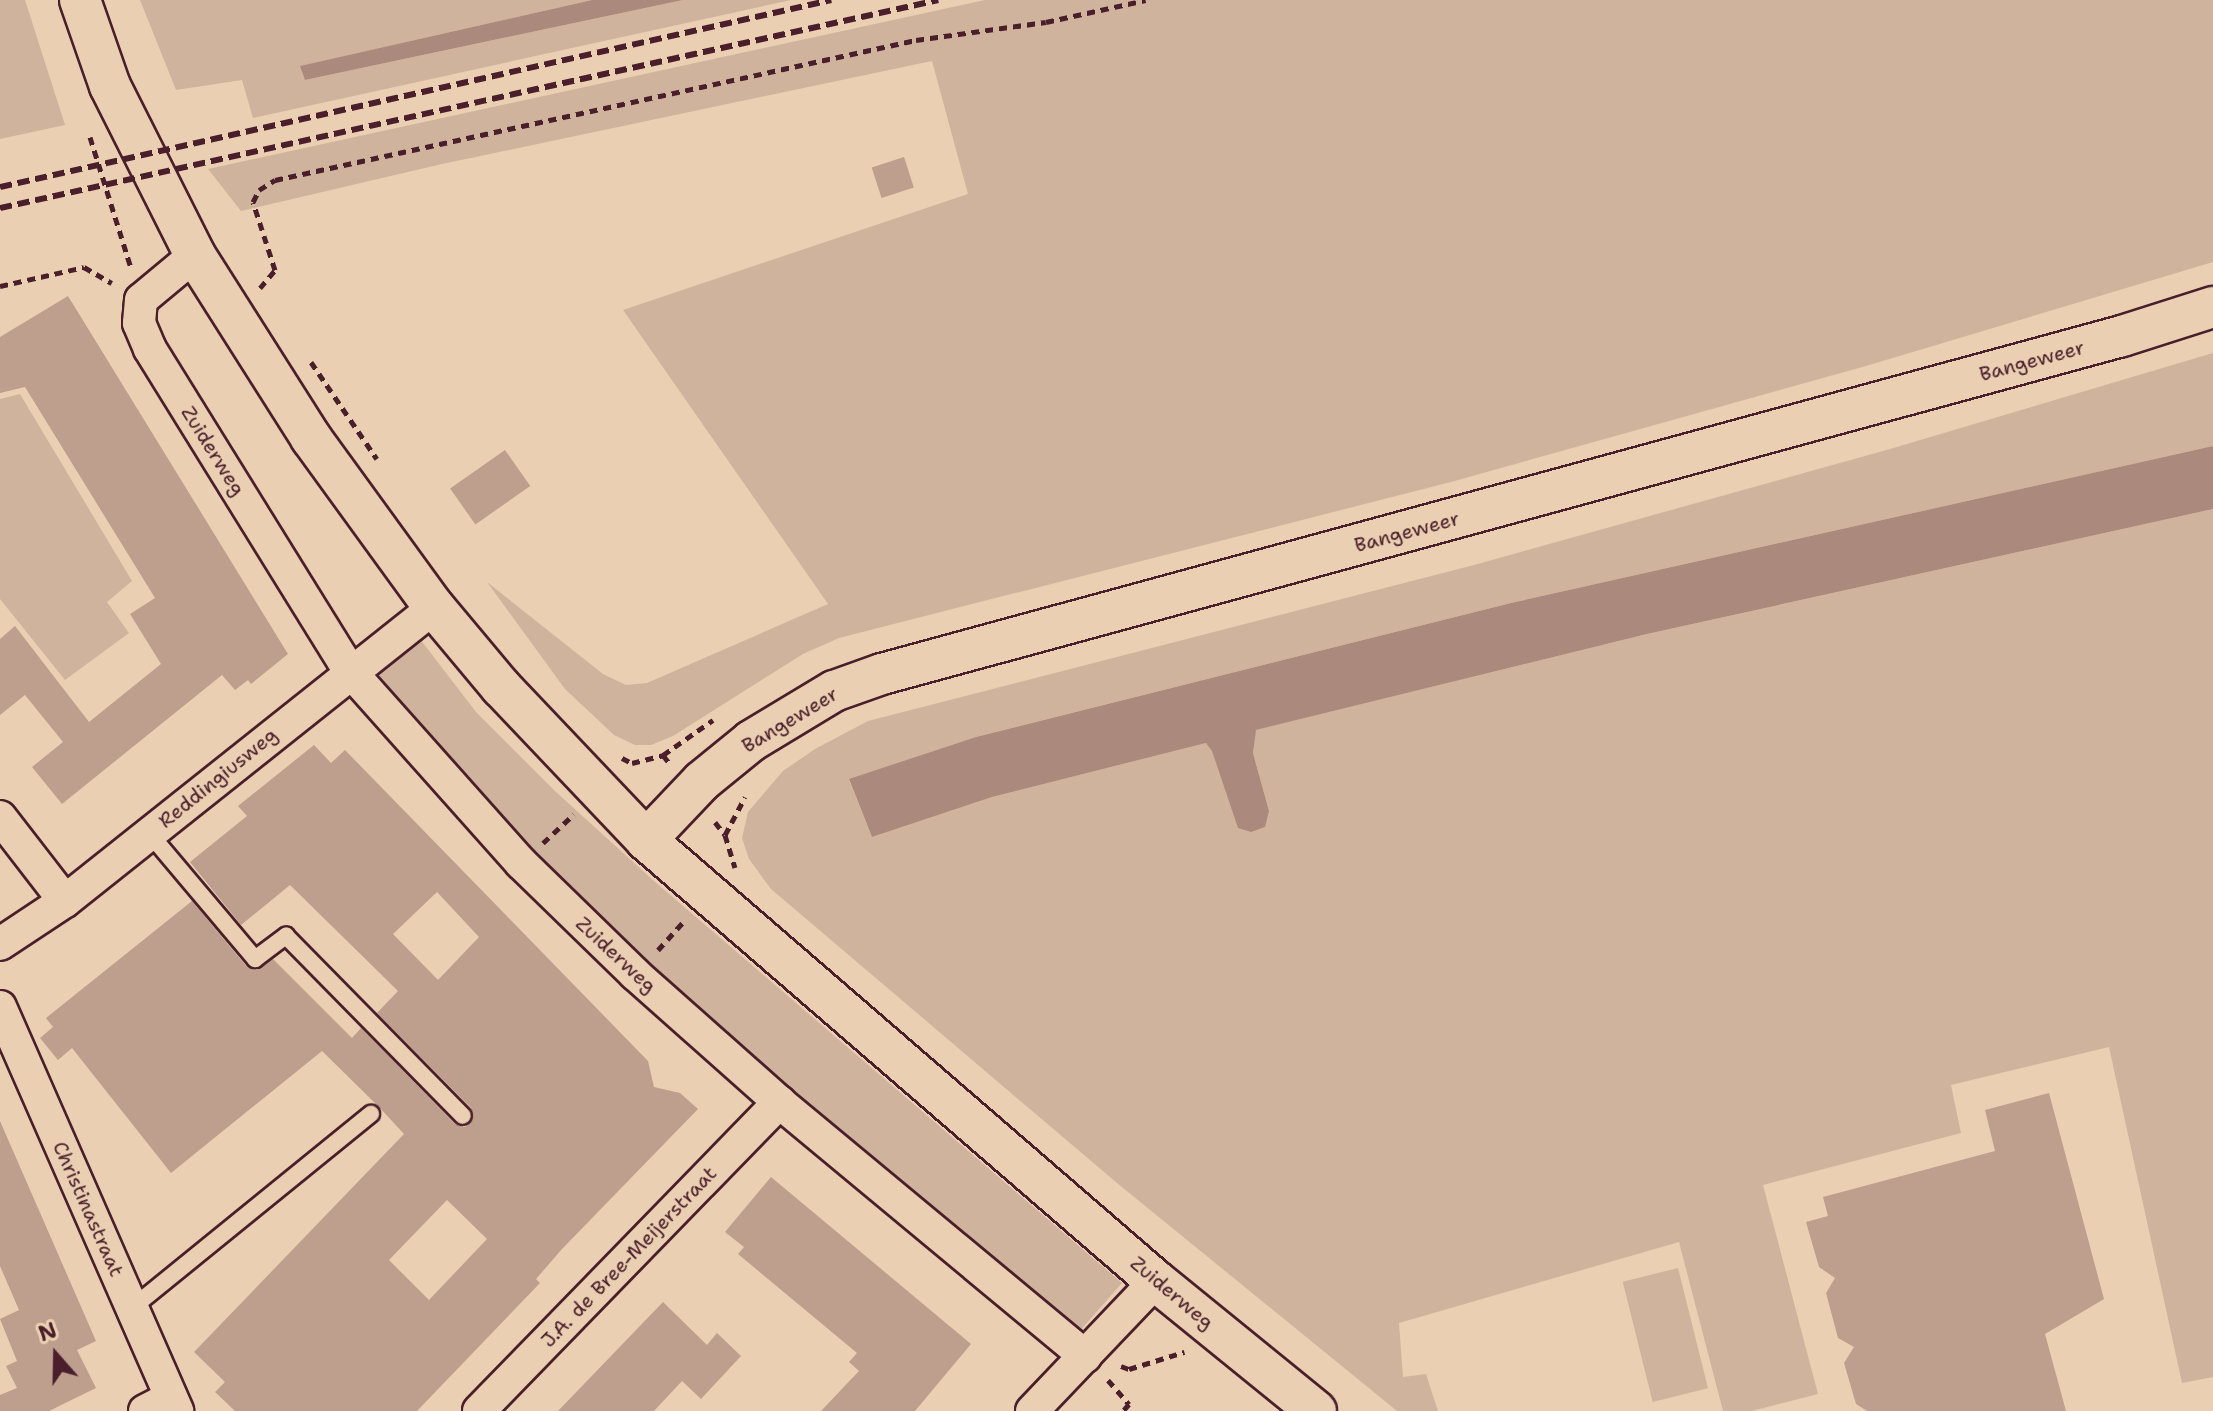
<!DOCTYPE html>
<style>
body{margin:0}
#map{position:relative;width:2213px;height:1411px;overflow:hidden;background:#ebcfb2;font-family:"Shantell Sans",sans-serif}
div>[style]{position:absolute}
.green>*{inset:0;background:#d0b39c;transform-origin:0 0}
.water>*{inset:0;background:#ab897d}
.building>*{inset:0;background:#be9e8d;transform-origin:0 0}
.path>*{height:5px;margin-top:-2.5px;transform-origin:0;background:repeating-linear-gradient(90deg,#4a1f2b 0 8px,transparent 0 14px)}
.roads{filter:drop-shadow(2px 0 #4a1f2b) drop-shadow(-2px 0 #4a1f2b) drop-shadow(0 2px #4a1f2b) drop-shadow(0 -2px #4a1f2b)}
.service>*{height:16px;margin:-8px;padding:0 8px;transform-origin:8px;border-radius:8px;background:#ebcfb2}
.minor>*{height:32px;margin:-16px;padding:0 16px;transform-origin:16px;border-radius:16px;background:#ebcfb2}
.tertiary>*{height:40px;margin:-20px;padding:0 20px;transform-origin:20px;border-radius:20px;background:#ebcfb2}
.rail>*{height:6px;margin-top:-3px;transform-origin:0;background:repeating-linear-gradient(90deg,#4a1f2b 0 12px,transparent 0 18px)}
span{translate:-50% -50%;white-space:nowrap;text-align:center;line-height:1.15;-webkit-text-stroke:8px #ebcfb2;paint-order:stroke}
.street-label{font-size:20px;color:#4a1f2b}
.north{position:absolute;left:16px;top:1315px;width:80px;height:80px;-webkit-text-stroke:6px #ebcfb2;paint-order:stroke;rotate:340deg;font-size:22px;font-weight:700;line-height:32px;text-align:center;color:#4a1f2b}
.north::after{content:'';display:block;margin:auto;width:28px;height:36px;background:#4a1f2b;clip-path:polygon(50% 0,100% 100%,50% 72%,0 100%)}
</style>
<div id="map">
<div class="green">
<div style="clip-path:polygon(0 0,25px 0,65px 125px,0 139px)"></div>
<div style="clip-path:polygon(140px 0,592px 0,301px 66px,305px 80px,683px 0,791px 0,253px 118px,242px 80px,176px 90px)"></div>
<div style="clip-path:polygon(985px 0,2213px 0,2213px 262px,1866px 366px,1451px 482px,839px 638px,803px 654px,673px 736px,651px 745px,635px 745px,614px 735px,565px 689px,487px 582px,603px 674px,626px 685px,647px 683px,828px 604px,623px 310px,968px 194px,932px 61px,442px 164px,241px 211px,208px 169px)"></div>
<div style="clip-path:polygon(2213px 353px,2213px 446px,1511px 603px,976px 737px,849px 780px,872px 837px,992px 797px,1206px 743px,1269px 811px,1253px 753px,1255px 730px,1647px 634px,2213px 509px,2213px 1377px,2182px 1383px,2109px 1047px,1951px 1085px,1961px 1133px,1763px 1185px,1818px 1394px,1752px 1411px,1723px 1411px,1679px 1242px,1399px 1323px,1403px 1377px,1426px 1374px,1438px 1411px,1397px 1411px,1117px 1183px,771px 889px,749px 859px,742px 838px,748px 812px,783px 771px,815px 749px,868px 721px,1474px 565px,1890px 449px)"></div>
<div style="clip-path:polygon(20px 394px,132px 581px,107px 602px,129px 633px,65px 680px,0 599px,0 399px)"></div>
<div style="clip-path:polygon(420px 639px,476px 712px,556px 792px,654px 881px,1122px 1283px,1077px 1334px,732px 1046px,604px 925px,523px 842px,399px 704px,378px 673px)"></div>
<div style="left:1678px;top:1268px;width:124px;height:57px;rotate:76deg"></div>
</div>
<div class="water">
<div style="clip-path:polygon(592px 0,683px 0,305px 80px,300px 66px)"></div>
<div style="clip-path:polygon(2213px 446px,2213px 509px,1647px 634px,1256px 730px,1253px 753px,1269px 811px,1265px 827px,1251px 832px,1238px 828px,1212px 751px,1206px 743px,992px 797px,872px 837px,849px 779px,976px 737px,1511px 603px)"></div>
</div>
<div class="building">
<div style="left:904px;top:157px;width:32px;height:34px;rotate:72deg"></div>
<div style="clip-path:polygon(68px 296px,288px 654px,251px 684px,248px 680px,235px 690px,222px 675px,62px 804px,32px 767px,63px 742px,25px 695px,0 715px,0 639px,15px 626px,89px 722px,161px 664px,130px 614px,155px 598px,25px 387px,0 393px,0 337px)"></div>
<div style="left:505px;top:450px;width:44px;height:67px;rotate:55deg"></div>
<div style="clip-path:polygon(evenodd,314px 745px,331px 763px,345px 750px,648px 1061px,654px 1087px,680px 1093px,698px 1109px,562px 1249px,536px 1279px,540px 1283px,417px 1411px,235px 1411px,215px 1392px,225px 1382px,194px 1352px,404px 1134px,379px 1107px,322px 1051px,171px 1173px,72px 1048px,58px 1060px,40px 1038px,53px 1027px,46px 1018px,192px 901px,247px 967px,257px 970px,273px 959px,352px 1038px,361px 1028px,455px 1124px,465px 1127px,471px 1123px,471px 1108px,377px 1013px,398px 991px,290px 885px,241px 925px,190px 862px,247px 816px,238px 806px,314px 745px,437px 892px,479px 937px,438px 980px,393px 934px,437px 892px,314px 745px,447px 1200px,487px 1239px,429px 1300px,389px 1260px,447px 1200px)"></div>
<div style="clip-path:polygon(2049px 1093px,2104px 1299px,2045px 1334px,2066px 1411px,1867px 1411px,1856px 1404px,1844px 1363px,1854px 1347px,1838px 1338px,1826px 1293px,1835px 1278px,1819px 1267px,1806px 1222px,1828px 1216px,1823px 1197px,1995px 1151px,1985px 1110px)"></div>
<div style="clip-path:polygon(0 1121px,96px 1341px,77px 1350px,96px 1388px,49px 1411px,0 1411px,0 1395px,17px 1388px,6px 1366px,17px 1361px,0 1319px,19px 1310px,0 1266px)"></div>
<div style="clip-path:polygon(771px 1177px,971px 1344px,915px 1411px,821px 1411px,859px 1371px,849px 1362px,857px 1353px,738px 1254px,744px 1247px,725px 1232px)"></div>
<div style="clip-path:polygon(663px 1302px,707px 1345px,717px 1333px,741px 1356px,701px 1399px,682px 1381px,654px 1411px,558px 1411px)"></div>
</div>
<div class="path">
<div style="left:90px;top:137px;width:137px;rotate:72.6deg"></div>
<div style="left:0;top:286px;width:86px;rotate:-12.7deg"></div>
<div style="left:84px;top:267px;width:32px;rotate:30deg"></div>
<div style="left:260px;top:288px;width:23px;rotate:-50deg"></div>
<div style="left:275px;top:270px;width:71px;rotate:-107.9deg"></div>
<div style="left:253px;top:202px;width:13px;rotate:-63deg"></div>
<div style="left:259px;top:190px;width:19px;rotate:-32deg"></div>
<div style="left:275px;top:180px;width:656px;rotate:-12.32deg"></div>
<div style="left:916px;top:40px;width:131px;rotate:-7.9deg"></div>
<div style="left:1046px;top:22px;width:102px;rotate:-12.4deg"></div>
<div style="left:311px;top:362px;width:117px;rotate:55.8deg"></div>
<div style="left:663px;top:755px;width:61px;rotate:-35deg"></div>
<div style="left:622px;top:758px;width:11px;rotate:27deg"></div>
<div style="left:632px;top:763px;width:32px;rotate:-14deg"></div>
<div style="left:663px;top:755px;width:11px;rotate:52deg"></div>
<div style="left:715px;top:822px;width:16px;rotate:52deg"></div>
<div style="left:725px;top:835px;width:34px;rotate:73deg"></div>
<div style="left:725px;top:835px;width:43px;rotate:-62.2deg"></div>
<div style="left:543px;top:843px;width:42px;rotate:-43.1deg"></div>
<div style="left:658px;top:950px;width:38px;rotate:-48deg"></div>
<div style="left:1121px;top:1366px;width:9px;rotate:21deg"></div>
<div style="left:1129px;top:1369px;width:58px;rotate:-17.2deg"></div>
<div style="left:1108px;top:1380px;width:32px;rotate:49deg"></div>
<div style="left:1129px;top:1404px;width:9px;rotate:131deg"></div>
</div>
<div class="roads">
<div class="service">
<div style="left:149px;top:833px;width:165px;rotate:49.9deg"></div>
<div style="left:255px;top:959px;width:39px;rotate:-37deg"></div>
<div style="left:286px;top:936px;width:252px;rotate:45.5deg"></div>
<div style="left:132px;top:1308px;width:308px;rotate:-39.1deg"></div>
</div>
<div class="minor">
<div style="left:195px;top:255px;width:70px;rotate:140.2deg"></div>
<div style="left:141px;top:300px;width:23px;rotate:95deg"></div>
<div style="left:139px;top:323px;width:28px;rotate:67deg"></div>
<div style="left:150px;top:349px;width:379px;rotate:58.2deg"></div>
<div style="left:350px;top:671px;width:257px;rotate:48.3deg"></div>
<div style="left:521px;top:863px;width:159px;rotate:44.2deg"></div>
<div style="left:635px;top:974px;width:193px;rotate:41.6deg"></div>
<div style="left:779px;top:1102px;width:398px;rotate:39.7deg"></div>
<div style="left:0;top:817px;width:106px;rotate:52.3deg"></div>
<div style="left:0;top:944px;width:78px;rotate:-33.5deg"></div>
<div style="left:65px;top:901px;width:472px;rotate:-38.5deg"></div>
<div style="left:0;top:1007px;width:441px;rotate:66.3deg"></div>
<div style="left:145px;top:1411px;width:29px;rotate:-27deg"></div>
<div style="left:479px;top:1411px;width:431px;rotate:-45.8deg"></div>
<div style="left:1032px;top:1411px;width:180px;rotate:-46.4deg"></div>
</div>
<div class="tertiary">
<div style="left:80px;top:0;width:91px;rotate:70.8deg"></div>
<div style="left:110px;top:86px;width:189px;rotate:63.3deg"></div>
<div style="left:195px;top:255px;width:217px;rotate:57.6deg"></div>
<div style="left:311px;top:438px;width:209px;rotate:54deg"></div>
<div style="left:434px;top:607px;width:104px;rotate:50.1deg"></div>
<div style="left:501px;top:687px;width:211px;rotate:46.5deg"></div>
<div style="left:646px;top:840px;width:674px;rotate:40.85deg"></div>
<div style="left:1156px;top:1281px;width:206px;rotate:39.1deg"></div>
<div style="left:646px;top:840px;width:81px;rotate:-46.5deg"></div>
<div style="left:702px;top:781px;width:63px;rotate:-39.2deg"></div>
<div style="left:751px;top:741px;width:97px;rotate:-31.1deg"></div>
<div style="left:834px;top:691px;width:51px;rotate:-19.5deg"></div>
<div style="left:882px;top:674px;width:1285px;rotate:-15.25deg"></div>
<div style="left:2122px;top:336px;width:96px;rotate:-17.7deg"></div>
</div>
</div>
<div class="rail">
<div style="left:0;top:187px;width:852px;rotate:-12.68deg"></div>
<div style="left:0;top:208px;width:961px;rotate:-12.5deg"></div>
</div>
<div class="street-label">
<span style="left:2032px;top:361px;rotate:-15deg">Bangeweer</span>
<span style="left:213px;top:451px;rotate:58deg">Zuiderweg</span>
<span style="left:1407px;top:532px;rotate:-15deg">Bangeweer</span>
<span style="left:790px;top:720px;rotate:-31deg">Bangeweer</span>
<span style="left:218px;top:778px;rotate:-39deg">Reddingiusweg</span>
<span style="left:616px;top:955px;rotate:43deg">Zuiderweg</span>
<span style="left:88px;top:1209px;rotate:66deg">Christinastraat</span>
<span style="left:629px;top:1257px;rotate:-46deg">J.A. de Bree-Meijerstraat</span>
<span style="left:1172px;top:1293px;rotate:40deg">Zuiderweg</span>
</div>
<div class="north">N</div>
</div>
